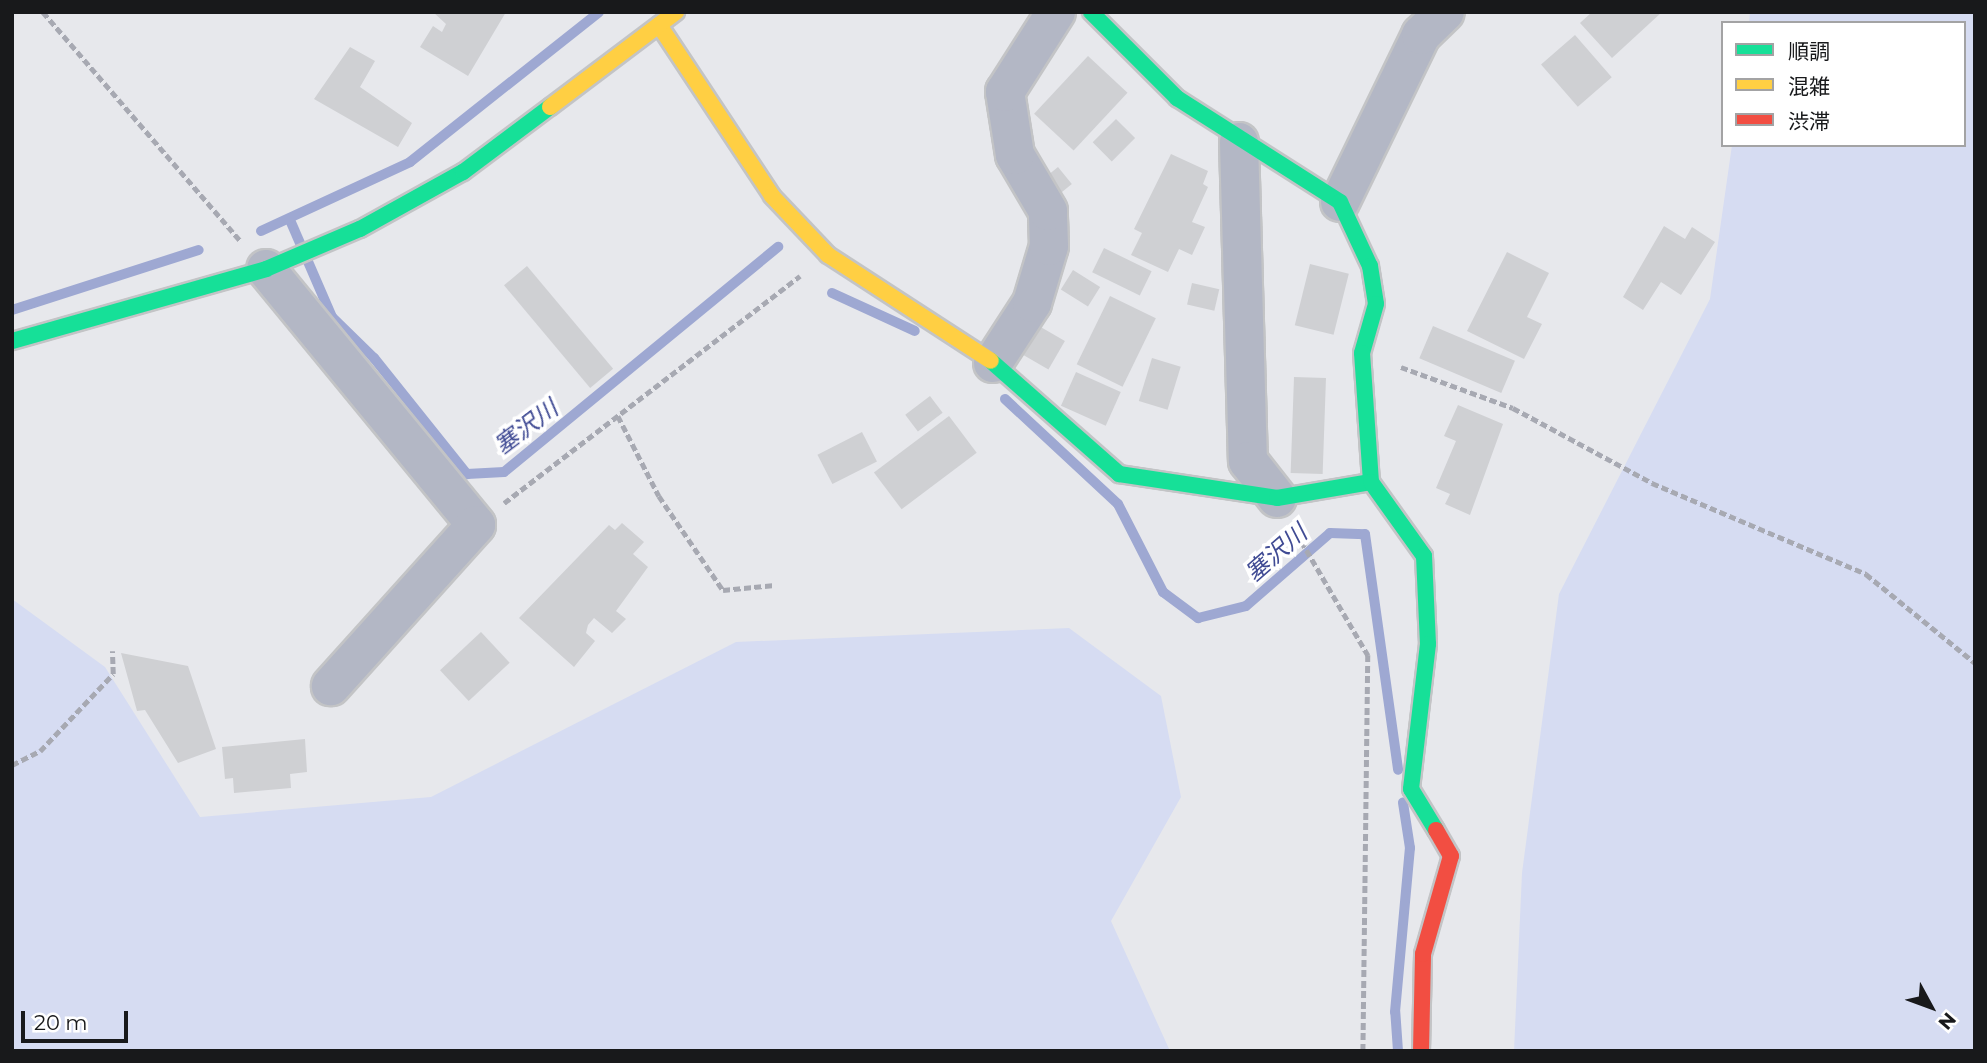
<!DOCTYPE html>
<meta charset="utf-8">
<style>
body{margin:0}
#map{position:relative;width:1987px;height:1063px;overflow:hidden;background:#e7e8ec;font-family:Montserrat,"Noto Sans JP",sans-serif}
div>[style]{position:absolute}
.green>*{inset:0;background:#d6dcf2}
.stream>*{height:10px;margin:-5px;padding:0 5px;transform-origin:5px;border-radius:5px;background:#9ea8d2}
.building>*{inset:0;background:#cfd0d3;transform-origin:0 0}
.path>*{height:4.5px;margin-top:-2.25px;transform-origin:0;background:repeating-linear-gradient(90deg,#a7a9b2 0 7px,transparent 0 10.5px)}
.roads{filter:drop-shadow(2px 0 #c3c4c6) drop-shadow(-2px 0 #c3c4c6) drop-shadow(0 2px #c3c4c6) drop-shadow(0 -2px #c3c4c6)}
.street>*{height:38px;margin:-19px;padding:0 19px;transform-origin:19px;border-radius:19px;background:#b3b7c5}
.fast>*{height:16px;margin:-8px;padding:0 8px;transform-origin:8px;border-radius:8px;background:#16e098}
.slow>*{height:16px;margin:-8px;padding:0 8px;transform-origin:8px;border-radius:8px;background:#ffcf43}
.jam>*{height:16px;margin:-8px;padding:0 8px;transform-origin:8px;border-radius:8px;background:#f24e42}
span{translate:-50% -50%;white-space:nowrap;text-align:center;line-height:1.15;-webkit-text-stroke:7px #fff;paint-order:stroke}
.water-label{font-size:24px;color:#404b94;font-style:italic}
.frame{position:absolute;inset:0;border:14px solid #18191b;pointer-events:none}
.legend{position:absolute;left:1721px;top:21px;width:245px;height:126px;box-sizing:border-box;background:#fff;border:2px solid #a3a3a4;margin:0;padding:9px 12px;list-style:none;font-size:21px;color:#18191b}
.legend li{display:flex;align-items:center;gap:14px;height:35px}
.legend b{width:35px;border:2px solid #a3a3a4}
.north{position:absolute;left:1896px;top:972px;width:70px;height:70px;-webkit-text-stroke:5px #fff;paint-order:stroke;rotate:131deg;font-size:19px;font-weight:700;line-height:28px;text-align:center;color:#18191b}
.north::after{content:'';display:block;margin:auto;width:24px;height:32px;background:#18191b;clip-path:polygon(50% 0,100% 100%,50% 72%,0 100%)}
.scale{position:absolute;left:21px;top:1011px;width:107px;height:32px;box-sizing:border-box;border:4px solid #18191b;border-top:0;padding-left:9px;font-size:21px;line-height:24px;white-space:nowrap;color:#18191b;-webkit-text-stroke:5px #fff;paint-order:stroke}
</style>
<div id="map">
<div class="green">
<div style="clip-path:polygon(1750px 12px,1975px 12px,1975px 1051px,1514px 1051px,1522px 873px,1559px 594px,1710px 299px,1732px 145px,1964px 145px,1964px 23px,1749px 23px)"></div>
<div style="clip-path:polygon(12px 599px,105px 667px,200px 817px,431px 797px,736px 642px,1069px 628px,1161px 696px,1181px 797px,1111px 921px,1170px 1051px,12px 1051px)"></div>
</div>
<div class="stream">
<div style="left:290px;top:220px;width:106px;rotate:66.6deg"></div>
<div style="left:332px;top:317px;width:59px;rotate:44.3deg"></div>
<div style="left:374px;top:358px;width:149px;rotate:51.3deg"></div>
<div style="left:467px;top:474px;width:37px;rotate:-3deg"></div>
<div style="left:504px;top:472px;width:355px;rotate:-39.4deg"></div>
<div style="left:261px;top:231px;width:164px;rotate:-24.8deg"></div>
<div style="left:410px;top:162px;width:241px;rotate:-38.4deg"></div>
<div style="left:832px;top:293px;width:91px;rotate:24.6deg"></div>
<div style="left:12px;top:310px;width:196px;rotate:-17.8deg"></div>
<div style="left:1005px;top:399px;width:154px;rotate:42.9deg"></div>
<div style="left:1118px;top:504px;width:99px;rotate:62.9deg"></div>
<div style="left:1163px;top:592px;width:44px;rotate:36.6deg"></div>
<div style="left:1198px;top:618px;width:49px;rotate:-14deg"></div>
<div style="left:1246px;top:606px;width:111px;rotate:-41deg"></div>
<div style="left:1330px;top:533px;width:35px;rotate:2deg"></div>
<div style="left:1365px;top:534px;width:238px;rotate:82deg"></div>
<div style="left:1398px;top:1051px;width:39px;rotate:-94deg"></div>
<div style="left:1395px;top:1012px;width:165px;rotate:-84.8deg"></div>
<div style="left:1410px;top:848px;width:46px;rotate:-98.8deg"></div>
</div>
<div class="building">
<div style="clip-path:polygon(433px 12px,506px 12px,468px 76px,420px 47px,433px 26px,442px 32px,446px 24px)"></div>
<div style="clip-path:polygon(1592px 12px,1662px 12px,1612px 58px,1580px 23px)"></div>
<div style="left:1575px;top:35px;width:56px;height:45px;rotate:49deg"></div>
<div style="clip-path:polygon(350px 47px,375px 61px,360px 87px,412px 123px,398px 147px,314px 99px)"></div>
<div style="left:1088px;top:56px;width:54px;height:79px;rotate:43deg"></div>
<div style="left:1116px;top:119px;width:27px;height:33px;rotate:45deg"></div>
<div style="clip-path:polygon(1171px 154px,1208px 171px,1203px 184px,1208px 187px,1192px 222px,1205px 227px,1192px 255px,1179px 249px,1168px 272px,1131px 255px,1142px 233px,1134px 229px)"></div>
<div style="left:1058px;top:167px;width:22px;height:23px;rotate:51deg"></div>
<div style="clip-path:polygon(1664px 226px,1685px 239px,1692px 227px,1715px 242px,1681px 295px,1661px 282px,1643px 310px,1623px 297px)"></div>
<div style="left:1104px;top:248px;width:53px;height:27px;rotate:26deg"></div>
<div style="clip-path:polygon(1507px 252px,1549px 273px,1527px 317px,1542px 324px,1524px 359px,1467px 331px)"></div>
<div style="left:1310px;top:264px;width:40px;height:63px;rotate:14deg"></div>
<div style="left:527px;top:266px;width:134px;height:30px;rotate:50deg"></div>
<div style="left:1073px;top:270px;width:32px;height:23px;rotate:32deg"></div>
<div style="left:1192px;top:283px;width:28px;height:22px;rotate:13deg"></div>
<div style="left:1110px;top:296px;width:51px;height:76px;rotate:26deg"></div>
<div style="left:1032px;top:322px;width:38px;height:33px;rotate:30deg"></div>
<div style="left:1433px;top:326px;width:89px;height:35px;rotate:23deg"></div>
<div style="left:1152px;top:358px;width:30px;height:45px;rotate:17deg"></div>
<div style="left:1076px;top:372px;width:49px;height:37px;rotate:24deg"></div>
<div style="left:1294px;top:377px;width:32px;height:96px;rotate:2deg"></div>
<div style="left:930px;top:396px;width:21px;height:31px;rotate:53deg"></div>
<div style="clip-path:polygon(1458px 405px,1503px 424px,1470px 515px,1445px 504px,1450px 494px,1436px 488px,1456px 441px,1444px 436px)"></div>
<div style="left:949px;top:416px;width:46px;height:94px;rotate:53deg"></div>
<div style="left:862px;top:432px;width:33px;height:50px;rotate:63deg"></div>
<div style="clip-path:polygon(622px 523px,644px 542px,633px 554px,648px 567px,616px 611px,626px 619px,612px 633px,594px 618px,588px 625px,586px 633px,595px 641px,574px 667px,519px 618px,609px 525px,615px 530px)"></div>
<div style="left:481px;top:632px;width:42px;height:56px;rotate:47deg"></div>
<div style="clip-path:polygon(121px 653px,188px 666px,216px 749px,178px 763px,145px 710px,137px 711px)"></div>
<div style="clip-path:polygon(305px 739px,307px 772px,290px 774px,291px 788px,234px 793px,233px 778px,225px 779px,222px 747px)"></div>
</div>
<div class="path">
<div style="left:43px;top:12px;width:301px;rotate:49.2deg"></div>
<div style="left:1401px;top:367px;width:119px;rotate:20.1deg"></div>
<div style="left:1513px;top:408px;width:158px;rotate:28.3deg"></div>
<div style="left:1652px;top:483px;width:233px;rotate:23deg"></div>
<div style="left:1866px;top:574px;width:141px;rotate:39.2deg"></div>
<div style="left:618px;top:416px;width:90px;rotate:62.9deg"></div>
<div style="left:659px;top:496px;width:114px;rotate:55.8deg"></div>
<div style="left:723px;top:590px;width:52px;rotate:-5.5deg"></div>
<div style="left:504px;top:503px;width:373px;rotate:-37.5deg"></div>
<div style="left:1296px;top:532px;width:143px;rotate:59.7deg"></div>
<div style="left:1368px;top:655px;width:396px;rotate:90.7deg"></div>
<div style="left:12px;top:765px;width:31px;rotate:-27deg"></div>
<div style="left:40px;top:751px;width:106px;rotate:-46.5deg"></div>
<div style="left:113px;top:674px;width:23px;rotate:-92deg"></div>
</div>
<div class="roads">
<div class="street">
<div style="left:1239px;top:142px;width:319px;rotate:88.4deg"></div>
<div style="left:1248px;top:461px;width:47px;rotate:51.9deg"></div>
<div style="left:1340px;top:202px;width:186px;rotate:-64.1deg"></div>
<div style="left:1421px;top:35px;width:33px;rotate:-44deg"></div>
<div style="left:266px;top:269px;width:331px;rotate:50.6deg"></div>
<div style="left:476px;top:525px;width:217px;rotate:132deg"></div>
<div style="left:993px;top:363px;width:72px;rotate:-57deg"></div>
<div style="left:1032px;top:303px;width:59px;rotate:-73.4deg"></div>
<div style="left:1049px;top:246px;width:35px;rotate:-92deg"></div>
<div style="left:1048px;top:211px;width:65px;rotate:-120.5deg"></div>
<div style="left:1015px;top:155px;width:64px;rotate:-99deg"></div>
<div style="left:1005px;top:92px;width:95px;rotate:-57.5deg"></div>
</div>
<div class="fast">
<div style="left:1091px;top:12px;width:122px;rotate:45deg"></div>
<div style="left:1177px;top:98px;width:193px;rotate:32.5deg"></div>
<div style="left:1340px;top:202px;width:71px;rotate:64.9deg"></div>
<div style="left:1370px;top:266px;width:38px;rotate:81deg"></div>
<div style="left:1376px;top:304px;width:51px;rotate:105.9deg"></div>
<div style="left:1362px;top:353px;width:129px;rotate:86deg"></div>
<div style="left:12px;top:341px;width:264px;rotate:-15.8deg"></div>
<div style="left:266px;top:269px;width:102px;rotate:-23.1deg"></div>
<div style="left:360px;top:229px;width:118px;rotate:-29deg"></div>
<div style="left:463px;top:172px;width:109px;rotate:-36.8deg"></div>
<div style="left:991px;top:361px;width:171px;rotate:41.4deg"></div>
<div style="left:1119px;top:474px;width:160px;rotate:8.6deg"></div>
<div style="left:1277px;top:498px;width:95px;rotate:-9.7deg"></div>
<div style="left:1371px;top:482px;width:91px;rotate:54.4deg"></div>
<div style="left:1424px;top:556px;width:88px;rotate:87.4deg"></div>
<div style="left:1428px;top:644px;width:146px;rotate:96.7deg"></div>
<div style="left:1411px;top:789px;width:48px;rotate:58.6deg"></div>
</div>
<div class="slow">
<div style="left:659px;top:25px;width:205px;rotate:56.5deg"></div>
<div style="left:772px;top:196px;width:81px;rotate:46.5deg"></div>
<div style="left:828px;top:255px;width:194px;rotate:33deg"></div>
<div style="left:550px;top:107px;width:158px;rotate:-37deg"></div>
</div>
<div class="jam">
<div style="left:1421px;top:1051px;width:97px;rotate:-88.8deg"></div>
<div style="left:1423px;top:954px;width:102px;rotate:-74.1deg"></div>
<div style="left:1451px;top:856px;width:30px;rotate:-120deg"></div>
</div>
</div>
<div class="water-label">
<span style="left:526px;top:427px;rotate:-37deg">塞沢川</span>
<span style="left:1276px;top:553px;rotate:-41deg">塞沢川</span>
</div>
<div class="frame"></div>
<ul class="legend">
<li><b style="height:9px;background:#16e098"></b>順調</li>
<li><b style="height:9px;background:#ffcf43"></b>混雑</li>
<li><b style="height:9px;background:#f24e42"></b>渋滞</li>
</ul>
<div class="north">N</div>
<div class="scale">20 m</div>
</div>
